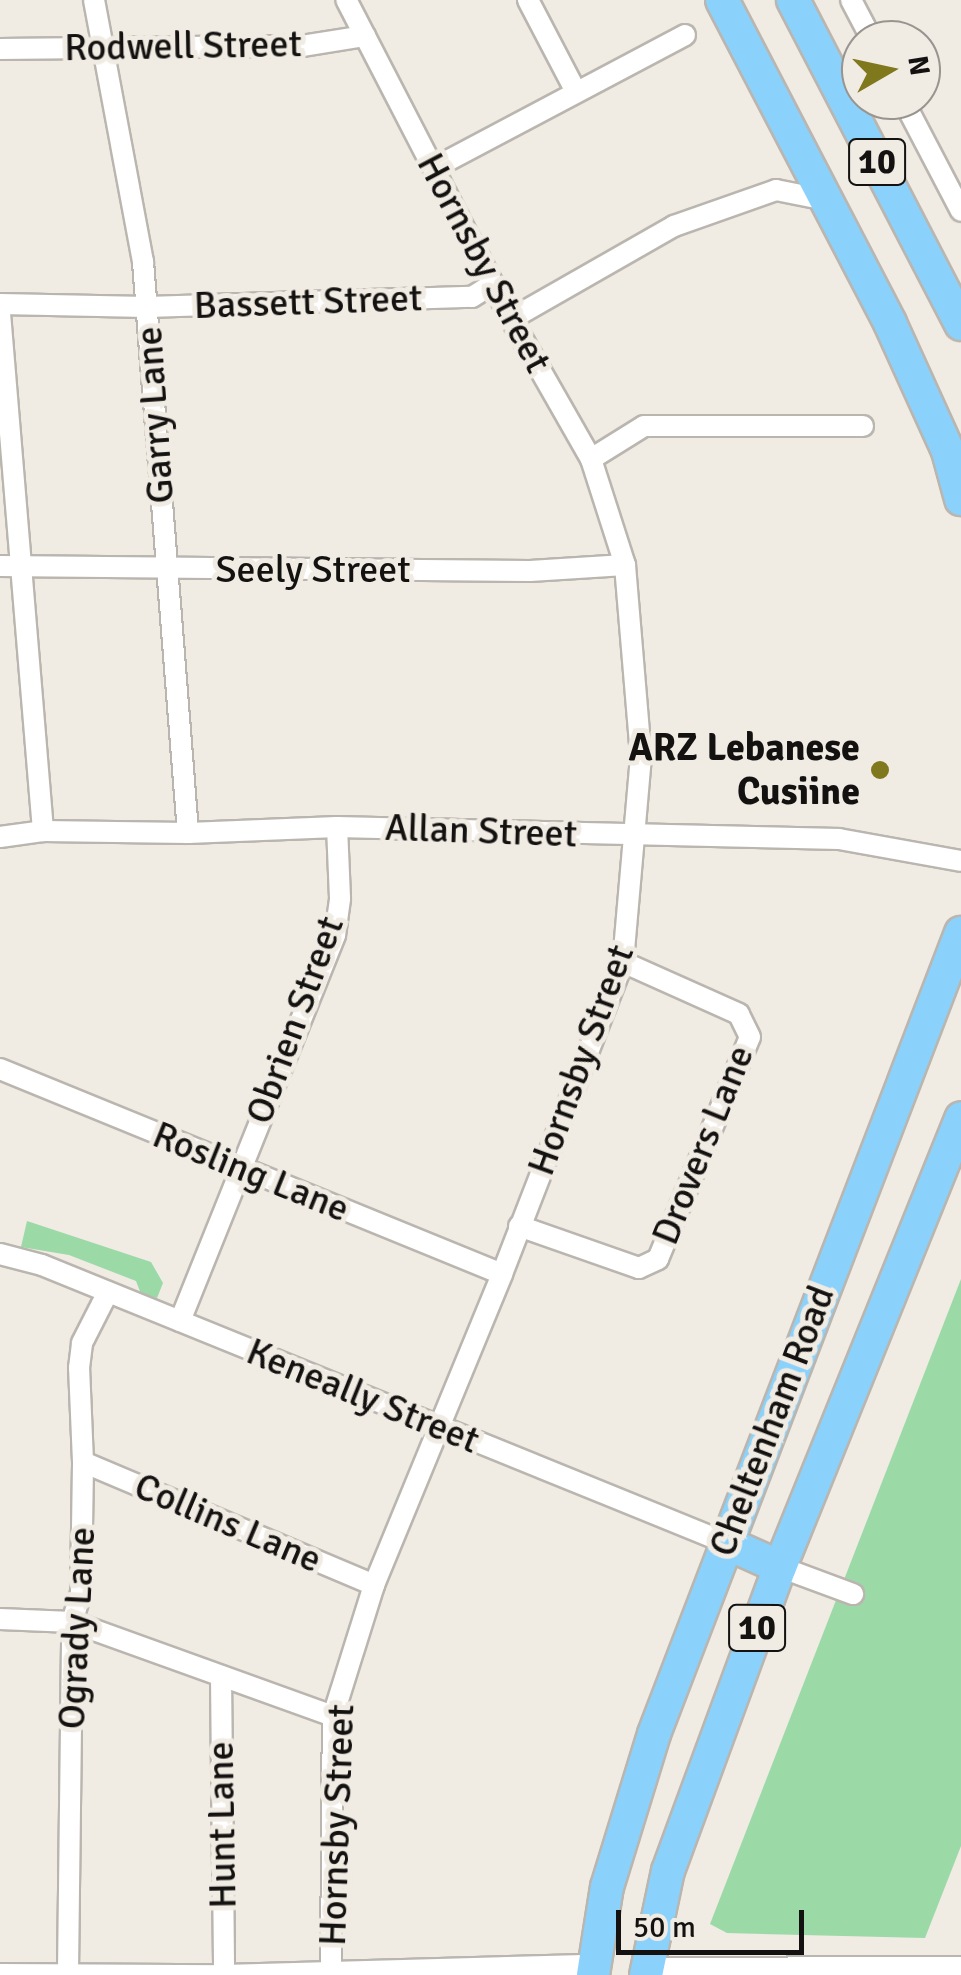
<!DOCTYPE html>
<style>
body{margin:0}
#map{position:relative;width:961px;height:1975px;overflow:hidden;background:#f0ebe3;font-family:Signika,sans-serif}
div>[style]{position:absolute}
.green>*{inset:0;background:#9bd9a7}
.roads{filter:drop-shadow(2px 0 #bab6af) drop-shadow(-2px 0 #bab6af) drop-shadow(0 2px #bab6af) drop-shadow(0 -2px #bab6af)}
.minor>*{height:20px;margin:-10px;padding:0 10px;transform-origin:10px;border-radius:10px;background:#fff}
.primary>*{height:32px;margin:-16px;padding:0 16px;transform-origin:16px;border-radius:16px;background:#8ad1fb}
.dots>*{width:28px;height:28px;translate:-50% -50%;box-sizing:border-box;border:5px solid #f0ebe3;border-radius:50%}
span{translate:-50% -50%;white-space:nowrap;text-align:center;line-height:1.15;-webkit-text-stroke:10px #f0ebe3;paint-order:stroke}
.shield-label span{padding:2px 8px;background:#f0ebe3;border:2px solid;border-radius:8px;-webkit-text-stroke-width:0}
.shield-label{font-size:35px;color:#141210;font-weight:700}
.street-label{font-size:38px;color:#141210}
.poi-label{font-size:38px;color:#141210;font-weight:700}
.right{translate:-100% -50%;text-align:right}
.north{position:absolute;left:841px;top:20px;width:100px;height:100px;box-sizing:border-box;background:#f0ebe3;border:2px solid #98948f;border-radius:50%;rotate:81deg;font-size:28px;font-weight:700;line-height:40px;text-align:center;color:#141210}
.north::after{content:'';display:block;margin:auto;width:35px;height:45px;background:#80781c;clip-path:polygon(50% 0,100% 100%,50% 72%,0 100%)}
.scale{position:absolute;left:616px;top:1910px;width:188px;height:45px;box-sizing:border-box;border:5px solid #141210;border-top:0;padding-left:12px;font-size:30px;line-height:35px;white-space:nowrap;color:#141210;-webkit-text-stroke:8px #f0ebe3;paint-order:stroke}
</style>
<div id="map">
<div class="green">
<div style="clip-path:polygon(27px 1221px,151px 1262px,163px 1283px,157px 1298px,141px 1294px,136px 1281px,69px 1255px,21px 1247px)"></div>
<div style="clip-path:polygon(961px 1279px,961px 1846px,925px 1938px,727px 1933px,710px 1924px)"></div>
</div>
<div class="roads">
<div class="minor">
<div style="left:94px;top:0;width:267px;rotate:79.4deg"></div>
<div style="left:143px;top:262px;width:573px;rotate:85.49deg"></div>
<div style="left:528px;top:0;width:102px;rotate:62.4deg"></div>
<div style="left:851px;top:0;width:45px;rotate:62.3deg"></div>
<div style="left:0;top:49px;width:302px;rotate:-0.6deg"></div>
<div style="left:302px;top:46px;width:64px;rotate:-9deg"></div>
<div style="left:903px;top:100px;width:125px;rotate:62.4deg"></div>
<div style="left:434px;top:168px;width:284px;rotate:-27.9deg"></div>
<div style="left:0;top:304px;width:147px;rotate:1.2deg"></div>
<div style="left:147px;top:307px;width:325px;rotate:-1.8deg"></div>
<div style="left:472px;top:297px;width:25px;rotate:-32deg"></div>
<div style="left:0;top:313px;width:520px;rotate:85.25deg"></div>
<div style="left:511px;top:319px;width:188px;rotate:-29.7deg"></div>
<div style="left:674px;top:226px;width:108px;rotate:-19.4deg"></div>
<div style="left:776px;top:190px;width:51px;rotate:11.3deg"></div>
<div style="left:591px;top:459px;width:62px;rotate:-31.9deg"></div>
<div style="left:644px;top:426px;width:219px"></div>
<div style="left:0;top:566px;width:530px;rotate:0.54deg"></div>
<div style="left:530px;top:571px;width:95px;rotate:-3.6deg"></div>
<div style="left:0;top:837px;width:43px;rotate:-7.9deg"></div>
<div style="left:43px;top:831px;width:145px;rotate:0.8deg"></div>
<div style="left:188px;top:833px;width:149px;rotate:-2.3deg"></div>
<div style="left:337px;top:827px;width:502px;rotate:1.37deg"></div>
<div style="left:839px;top:839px;width:124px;rotate:10.2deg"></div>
<div style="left:0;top:1069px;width:542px;rotate:22.21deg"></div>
<div style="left:519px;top:1226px;width:127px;rotate:19.3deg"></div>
<div style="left:639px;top:1268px;width:21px;rotate:-25deg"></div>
<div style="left:658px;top:1259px;width:240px;rotate:-67.5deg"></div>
<div style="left:750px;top:1037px;width:25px;rotate:-116deg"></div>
<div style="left:739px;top:1014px;width:127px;rotate:-155.9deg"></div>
<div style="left:0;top:1254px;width:43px;rotate:14.7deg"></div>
<div style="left:42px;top:1265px;width:736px;rotate:22.1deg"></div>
<div style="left:180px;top:1321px;width:416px;rotate:-68.1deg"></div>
<div style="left:335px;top:935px;width:37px;rotate:-82deg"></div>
<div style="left:340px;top:898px;width:71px;rotate:-92.4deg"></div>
<div style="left:83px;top:1462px;width:316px;rotate:22.9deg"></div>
<div style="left:780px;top:1567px;width:78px;rotate:20.3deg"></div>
<div style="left:0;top:1619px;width:72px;rotate:2.4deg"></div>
<div style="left:72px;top:1622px;width:277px;rotate:19.8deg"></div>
<div style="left:221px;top:1676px;width:299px;rotate:89.4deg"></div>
<div style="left:647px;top:1968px;width:314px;rotate:-0.2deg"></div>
<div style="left:68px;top:1971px;width:349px;rotate:-89.3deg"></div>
<div style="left:72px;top:1622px;width:31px;rotate:-73deg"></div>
<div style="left:81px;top:1592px;width:130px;rotate:-89.1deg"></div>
<div style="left:83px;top:1462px;width:94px;rotate:-92.4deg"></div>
<div style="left:79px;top:1368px;width:25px;rotate:-83deg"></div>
<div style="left:82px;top:1343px;width:57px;rotate:-63deg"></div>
<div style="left:331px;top:1972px;width:256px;rotate:-89.6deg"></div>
<div style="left:333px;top:1716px;width:137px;rotate:-72.6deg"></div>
<div style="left:374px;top:1585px;width:336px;rotate:-67.6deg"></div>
<div style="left:502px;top:1274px;width:335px;rotate:-68.8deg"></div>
<div style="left:623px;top:962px;width:207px;rotate:-85deg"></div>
<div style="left:641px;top:756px;width:192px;rotate:-94.8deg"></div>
<div style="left:625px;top:565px;width:111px;rotate:-107.8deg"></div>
<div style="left:591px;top:459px;width:161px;rotate:-119.7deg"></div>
<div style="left:511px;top:319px;width:359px;rotate:-117.3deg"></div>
<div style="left:0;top:1974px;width:224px;rotate:0.3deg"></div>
<div style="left:224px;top:1975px;width:369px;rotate:-1.6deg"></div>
</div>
<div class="primary">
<div style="left:722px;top:0;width:364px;rotate:62.5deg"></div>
<div style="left:890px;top:323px;width:141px;rotate:65.6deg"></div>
<div style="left:948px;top:451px;width:50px;rotate:74.8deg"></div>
<div style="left:793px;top:0;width:365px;rotate:62.6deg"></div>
<div style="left:724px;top:1542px;width:61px;rotate:24.1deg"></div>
<div style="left:593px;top:1975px;width:89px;rotate:-81deg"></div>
<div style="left:607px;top:1887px;width:160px;rotate:-72.9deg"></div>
<div style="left:654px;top:1734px;width:858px;rotate:-69.03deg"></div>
<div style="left:646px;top:1975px;width:106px;rotate:-78.1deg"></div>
<div style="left:668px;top:1871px;width:324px;rotate:-69.8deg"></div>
<div style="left:780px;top:1567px;width:484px;rotate:-68deg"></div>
</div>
</div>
<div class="dots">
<div style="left:880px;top:770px;background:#80781c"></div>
</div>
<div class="shield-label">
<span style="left:877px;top:162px">10</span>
<span style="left:757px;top:1628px">10</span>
</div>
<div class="street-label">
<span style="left:183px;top:46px;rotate:-1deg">Rodwell Street</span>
<span style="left:484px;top:263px;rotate:62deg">Hornsby Street</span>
<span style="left:308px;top:302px;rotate:-2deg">Bassett Street</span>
<span style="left:155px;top:415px;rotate:-94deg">Garry Lane</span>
<span style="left:313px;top:570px">Seely Street</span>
<span style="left:481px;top:831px;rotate:2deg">Allan Street</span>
<span style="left:295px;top:1020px;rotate:-70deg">Obrien Street</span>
<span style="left:581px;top:1060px;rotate:-70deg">Hornsby Street</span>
<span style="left:703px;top:1145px;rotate:-68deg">Drovers Lane</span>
<span style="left:251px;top:1172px;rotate:22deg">Rosling Lane</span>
<span style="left:363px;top:1396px;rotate:22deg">Keneally Street</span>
<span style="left:772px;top:1421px;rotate:-69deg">Cheltenham Road</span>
<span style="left:228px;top:1523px;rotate:23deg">Collins Lane</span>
<span style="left:77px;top:1628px;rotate:-87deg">Ogrady Lane</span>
<span style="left:222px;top:1825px;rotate:-91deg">Hunt Lane</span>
<span style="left:337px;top:1825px;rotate:-88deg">Hornsby Street</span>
</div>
<div class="poi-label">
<span class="right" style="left:860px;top:770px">ARZ Lebanese<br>Cusiine</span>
</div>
<div class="north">N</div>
<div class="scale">50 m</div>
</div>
